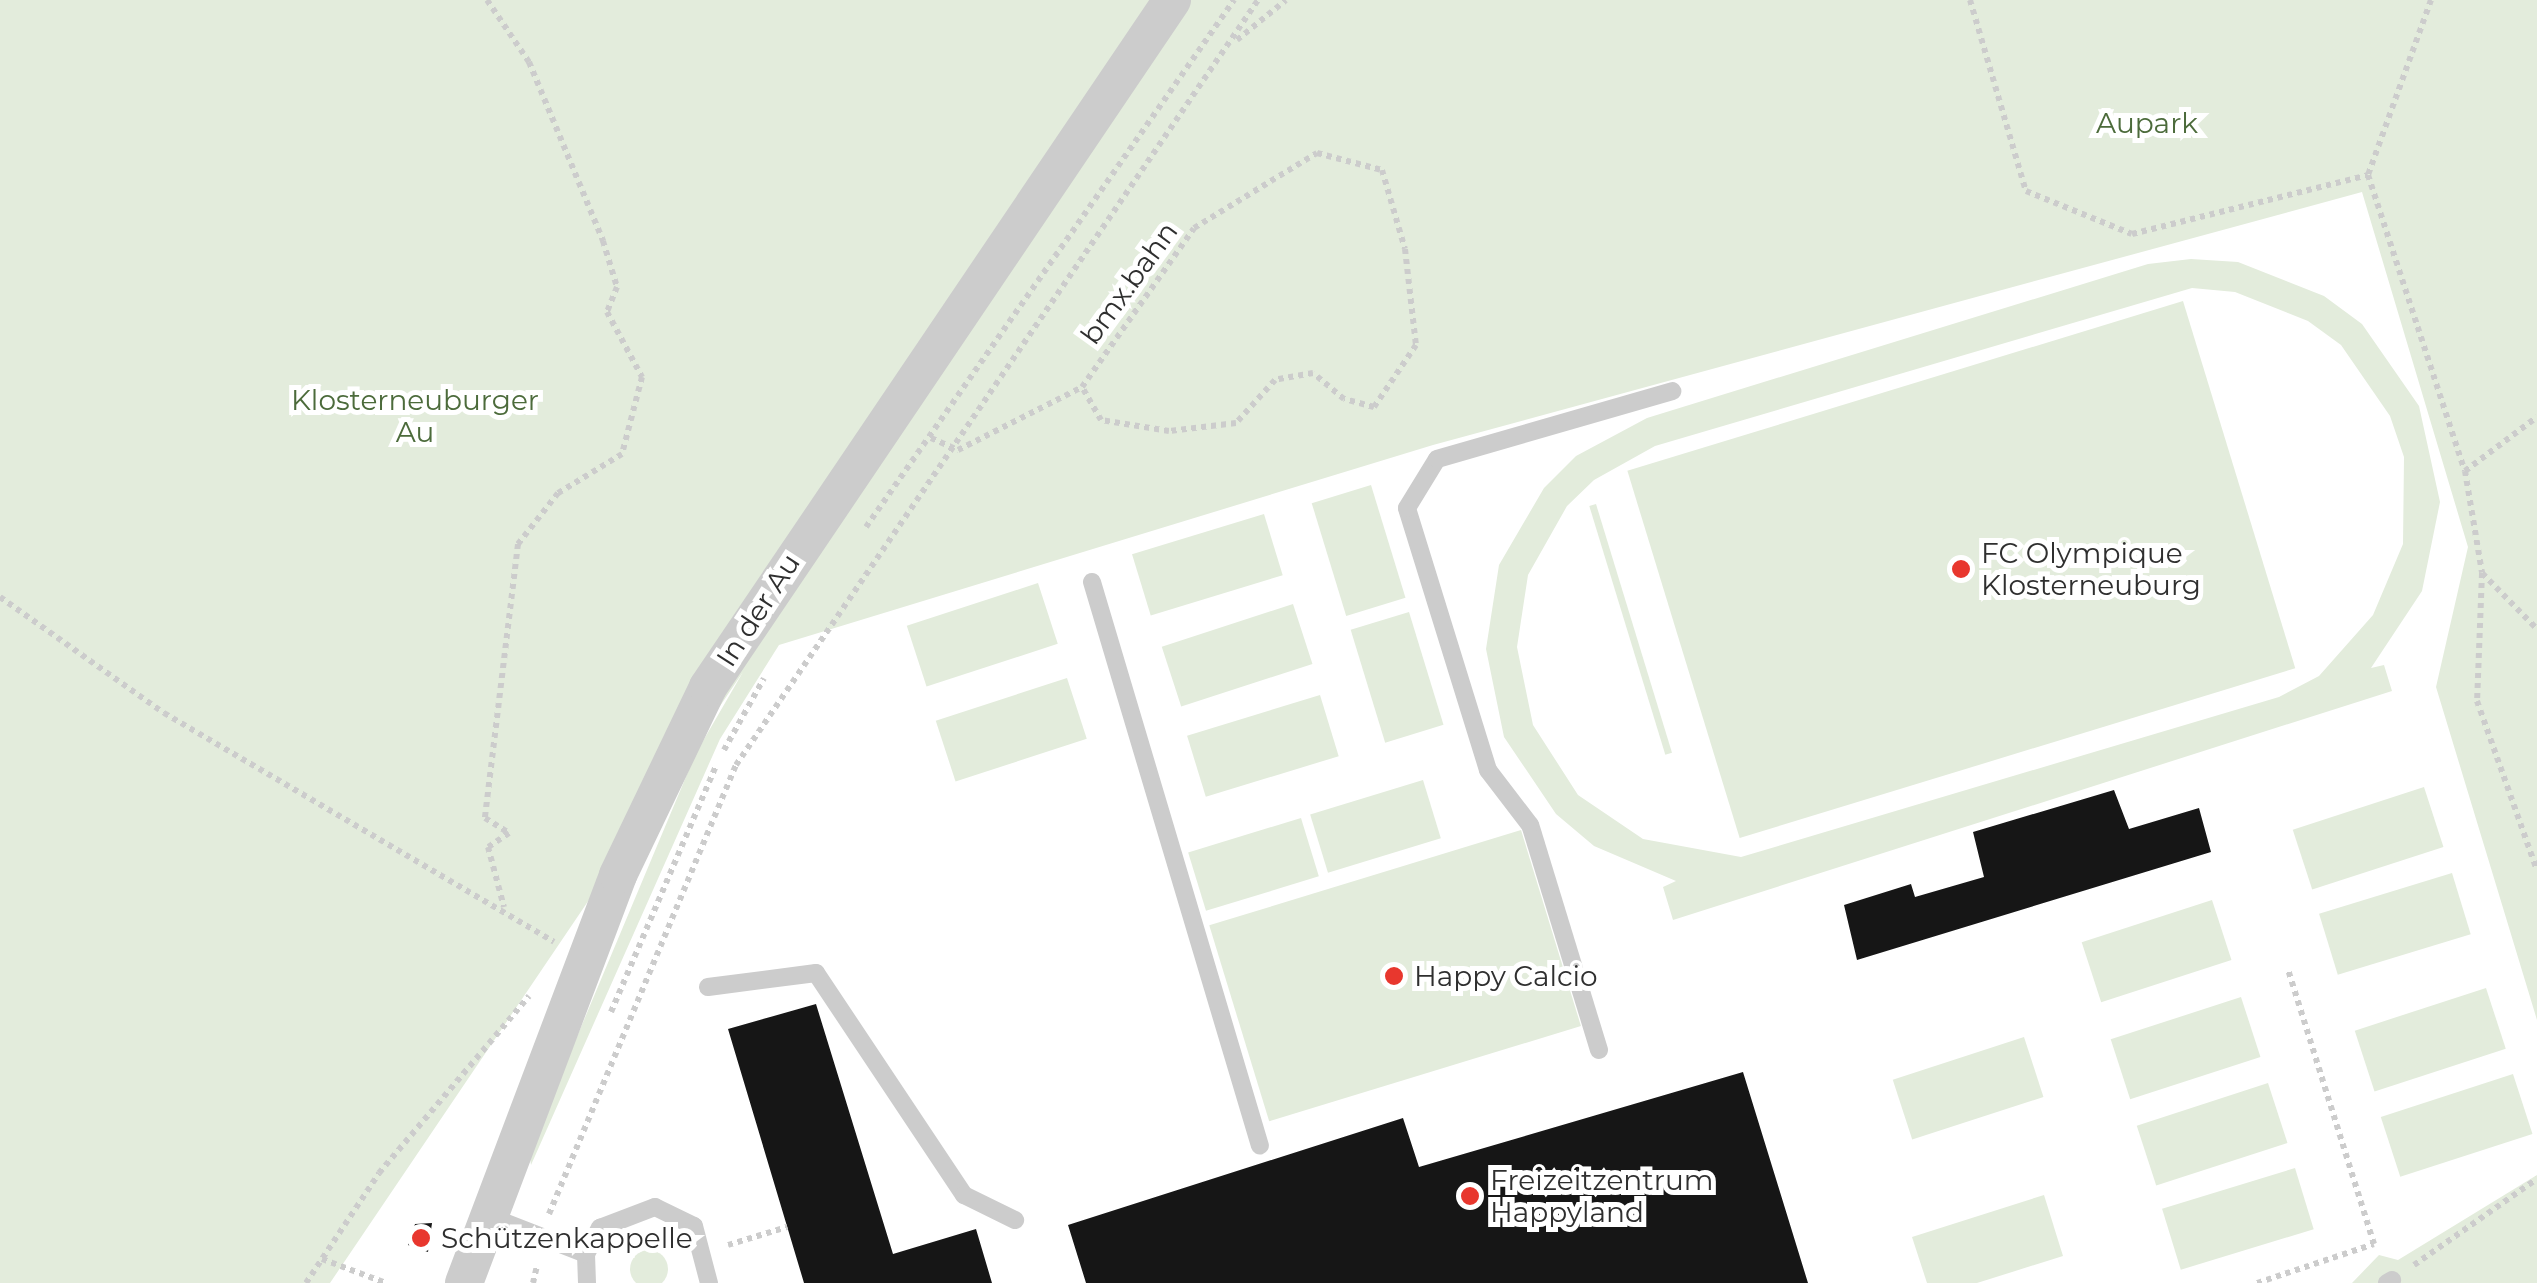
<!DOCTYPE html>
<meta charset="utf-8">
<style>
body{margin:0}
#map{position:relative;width:2537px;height:1283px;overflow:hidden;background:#fff;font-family:Montserrat,sans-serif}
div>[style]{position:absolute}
.green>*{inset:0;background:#e3ecdc;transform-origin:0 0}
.round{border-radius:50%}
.building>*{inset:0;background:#161616}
.path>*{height:6px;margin-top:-3px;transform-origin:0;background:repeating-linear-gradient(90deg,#ccc 0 5px,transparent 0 10px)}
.service>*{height:18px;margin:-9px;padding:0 9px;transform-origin:9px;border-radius:9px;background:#ccc}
.minor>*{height:38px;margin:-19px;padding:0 19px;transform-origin:19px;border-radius:19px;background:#ccc}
.dots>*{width:28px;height:28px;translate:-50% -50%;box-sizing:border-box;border:5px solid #fff;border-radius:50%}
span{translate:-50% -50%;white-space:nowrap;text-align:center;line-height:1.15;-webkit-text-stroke:10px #fff;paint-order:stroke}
.park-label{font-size:28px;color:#4c6b3b}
.street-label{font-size:28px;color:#2f2f2f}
.poi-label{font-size:28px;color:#2f2f2f}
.left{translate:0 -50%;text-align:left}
</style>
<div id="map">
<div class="green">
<div style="clip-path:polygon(0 0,2537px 0,2537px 1020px,2436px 687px,2468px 547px,2362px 192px,1433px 445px,779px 645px,720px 739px,531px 1165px,529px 1151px,696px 753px,743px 672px,330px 1283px,0 1283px)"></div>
<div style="clip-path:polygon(evenodd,2191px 259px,2238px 262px,2324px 296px,2362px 324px,2419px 406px,2440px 502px,2422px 591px,2371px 668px,2384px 665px,2392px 691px,1673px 920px,1663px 887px,1676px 881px,1594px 846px,1556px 814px,1504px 737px,1486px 649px,1499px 565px,1544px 488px,1576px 456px,1647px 418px,2148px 264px,2191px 259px,2192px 288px,2235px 292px,2308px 321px,2341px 345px,2390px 416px,2404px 457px,2403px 544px,2373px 615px,2319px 676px,2279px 697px,1741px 857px,1643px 839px,1578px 795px,1533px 725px,1517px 647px,1528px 575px,1567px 506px,1594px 480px,1655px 446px,2192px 288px)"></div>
<div style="left:2183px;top:301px;width:384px;height:581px;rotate:73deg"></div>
<div style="left:1371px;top:485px;width:118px;height:62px;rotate:73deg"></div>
<div style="left:1596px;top:504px;width:260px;height:7px;rotate:73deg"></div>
<div style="left:1264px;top:514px;width:64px;height:138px;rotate:73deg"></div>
<div style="left:1038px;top:583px;width:64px;height:138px;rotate:72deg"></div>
<div style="left:1293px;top:604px;width:63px;height:138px;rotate:72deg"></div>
<div style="left:1409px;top:612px;width:118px;height:61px;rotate:73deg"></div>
<div style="left:1067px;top:678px;width:64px;height:138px;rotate:72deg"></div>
<div style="left:1320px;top:695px;width:64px;height:139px;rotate:73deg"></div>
<div style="left:1423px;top:780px;width:61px;height:118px;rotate:73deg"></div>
<div style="left:2424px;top:787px;width:63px;height:138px;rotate:72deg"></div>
<div style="left:1301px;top:818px;width:61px;height:118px;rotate:73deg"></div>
<div style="left:1521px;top:830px;width:205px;height:326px;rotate:73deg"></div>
<div style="left:2452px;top:873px;width:64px;height:139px;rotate:73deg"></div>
<div style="left:2212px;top:900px;width:63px;height:137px;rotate:72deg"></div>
<div style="left:2486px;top:988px;width:64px;height:138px;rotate:72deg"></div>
<div style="left:2241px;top:997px;width:63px;height:137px;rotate:72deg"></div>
<div style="left:2024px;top:1037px;width:63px;height:138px;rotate:72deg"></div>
<div style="left:2513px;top:1074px;width:63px;height:139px;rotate:72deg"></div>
<div style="left:2268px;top:1083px;width:63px;height:138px;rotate:72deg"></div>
<div style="left:2295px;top:1168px;width:64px;height:139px;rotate:73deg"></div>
<div style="clip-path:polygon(2537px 1175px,2537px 1283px,2352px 1283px,2379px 1255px,2398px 1260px)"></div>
<div style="clip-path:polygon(2044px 1195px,2063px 1256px,1977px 1283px,1927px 1283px,1912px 1237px)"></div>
<div class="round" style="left:630px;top:1250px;width:38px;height:38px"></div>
</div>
<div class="building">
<div style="clip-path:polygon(2114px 790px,2129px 829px,2199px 808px,2211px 852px,1857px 960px,1844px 905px,1911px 884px,1915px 897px,1984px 877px,1973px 832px)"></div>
<div style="clip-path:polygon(816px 1004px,893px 1254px,976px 1229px,992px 1283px,804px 1283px,728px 1029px)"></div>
<div style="clip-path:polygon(1743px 1072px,1808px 1283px,1086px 1283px,1068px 1225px,1403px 1118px,1419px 1167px)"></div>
<div style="clip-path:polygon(432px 1223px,428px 1252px,408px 1245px,415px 1224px)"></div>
</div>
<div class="path">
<div style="left:487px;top:0;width:75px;rotate:55.9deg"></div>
<div style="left:529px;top:62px;width:194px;rotate:67.5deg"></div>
<div style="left:603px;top:241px;width:48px;rotate:73.1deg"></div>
<div style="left:617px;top:287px;width:27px;rotate:112deg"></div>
<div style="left:607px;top:312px;width:74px;rotate:61.7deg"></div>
<div style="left:642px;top:377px;width:80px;rotate:104.6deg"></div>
<div style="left:622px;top:454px;width:75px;rotate:148.6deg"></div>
<div style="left:558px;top:493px;width:65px;rotate:128.1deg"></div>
<div style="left:518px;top:544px;width:276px;rotate:96.9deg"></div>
<div style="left:485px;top:818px;width:28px;rotate:32deg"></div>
<div style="left:509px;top:833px;width:25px;rotate:146deg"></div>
<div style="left:488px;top:847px;width:62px;rotate:75.1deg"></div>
<div style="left:1970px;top:0;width:199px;rotate:73.7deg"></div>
<div style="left:2026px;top:191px;width:114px;rotate:22.1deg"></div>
<div style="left:2132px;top:234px;width:243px;rotate:-14deg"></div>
<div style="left:2431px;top:0;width:186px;rotate:109.8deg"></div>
<div style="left:2368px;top:175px;width:311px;rotate:71.9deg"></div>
<div style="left:2465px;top:471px;width:103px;rotate:80.5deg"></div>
<div style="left:2482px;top:573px;width:78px;rotate:45.5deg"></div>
<div style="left:1237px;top:40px;width:63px;rotate:-39.2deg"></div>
<div style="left:931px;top:438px;width:30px;rotate:24deg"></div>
<div style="left:958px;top:450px;width:139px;rotate:-26.9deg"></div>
<div style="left:1082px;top:387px;width:194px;rotate:-54.8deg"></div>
<div style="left:1194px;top:228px;width:144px;rotate:-31.4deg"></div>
<div style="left:1317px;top:153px;width:67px;rotate:14.7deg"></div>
<div style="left:1382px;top:170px;width:82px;rotate:73.8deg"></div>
<div style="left:1405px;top:249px;width:97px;rotate:83.5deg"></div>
<div style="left:1416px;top:345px;width:75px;rotate:124.1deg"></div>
<div style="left:1374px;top:407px;width:31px;rotate:-165deg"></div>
<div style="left:1344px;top:399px;width:40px;rotate:-140deg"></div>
<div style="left:1313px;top:373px;width:39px;rotate:170deg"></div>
<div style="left:1275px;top:380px;width:58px;rotate:132.2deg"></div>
<div style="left:1236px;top:423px;width:67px;rotate:173.2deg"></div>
<div style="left:1169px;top:431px;width:69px;rotate:-170.8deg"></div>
<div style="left:1101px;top:420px;width:38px;rotate:-120deg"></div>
<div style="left:2465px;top:471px;width:90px;rotate:-36.9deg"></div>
<div style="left:866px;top:527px;width:643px;rotate:-55.07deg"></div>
<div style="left:2482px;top:573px;width:128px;rotate:92.2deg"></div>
<div style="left:2477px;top:701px;width:179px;rotate:70.5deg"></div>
<div style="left:0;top:597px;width:201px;rotate:35.3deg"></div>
<div style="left:164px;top:713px;width:452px;rotate:30.4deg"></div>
<div style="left:724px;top:750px;width:82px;rotate:-60.9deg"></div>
<div style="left:611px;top:1012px;width:267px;rotate:-66.9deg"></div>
<div style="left:549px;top:1214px;width:486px;rotate:-67.4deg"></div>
<div style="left:736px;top:765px;width:926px;rotate:-55.69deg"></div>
<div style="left:728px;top:1245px;width:62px;rotate:-17deg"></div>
<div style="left:322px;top:1259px;width:68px;rotate:20.6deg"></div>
<div style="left:2414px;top:1265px;width:150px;rotate:-35deg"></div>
<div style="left:306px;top:1283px;width:132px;rotate:-56.4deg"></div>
<div style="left:379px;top:1173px;width:232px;rotate:-49.7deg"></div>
<div style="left:533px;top:1283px;width:18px;rotate:-77deg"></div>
<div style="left:2257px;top:1283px;width:123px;rotate:-18.4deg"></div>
<div style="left:2374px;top:1244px;width:288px;rotate:-107.4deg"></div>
</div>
<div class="service">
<div style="left:1092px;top:582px;width:588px;rotate:73.41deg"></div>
<div style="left:708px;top:987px;width:109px;rotate:-7.4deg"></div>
<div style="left:816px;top:973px;width:267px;rotate:56.3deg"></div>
<div style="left:964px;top:1195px;width:57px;rotate:26.1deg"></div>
<div style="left:1599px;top:1050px;width:235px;rotate:-107deg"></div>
<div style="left:1530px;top:825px;width:69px;rotate:-127.4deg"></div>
<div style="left:1488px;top:770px;width:274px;rotate:-107.2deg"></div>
<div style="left:1407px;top:508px;width:57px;rotate:-58.5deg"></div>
<div style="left:1437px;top:459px;width:245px;rotate:-16.1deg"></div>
<div style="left:486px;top:1215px;width:107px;rotate:21.3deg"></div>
<div style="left:587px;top:1283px;width:29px;rotate:-92deg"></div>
<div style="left:586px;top:1254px;width:30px;rotate:-62deg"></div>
<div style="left:600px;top:1228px;width:59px;rotate:-20.9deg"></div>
<div style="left:655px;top:1207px;width:43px;rotate:26deg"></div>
<div style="left:694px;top:1226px;width:59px;rotate:75.3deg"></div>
<div style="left:2387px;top:1283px;width:6px;rotate:-31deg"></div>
</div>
<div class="minor">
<div style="left:464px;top:1283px;width:436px;rotate:-69.3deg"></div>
<div style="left:618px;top:875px;width:208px;rotate:-64.4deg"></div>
<div style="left:708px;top:687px;width:829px;rotate:-55.96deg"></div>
</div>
<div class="dots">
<div style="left:1961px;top:569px;background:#e8372e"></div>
<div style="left:1394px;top:976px;background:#e8372e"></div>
<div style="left:1470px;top:1196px;background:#e8372e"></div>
<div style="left:421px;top:1238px;background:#e8372e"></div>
</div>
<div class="park-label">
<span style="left:2147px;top:123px">Aupark</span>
<span style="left:415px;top:416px">Klosterneuburger<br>Au</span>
</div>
<div class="street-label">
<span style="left:1129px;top:283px;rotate:-54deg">bmx.bahn</span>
<span style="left:758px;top:610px;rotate:-57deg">In der Au</span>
</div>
<div class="poi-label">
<span class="left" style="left:1981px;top:569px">FC Olympique<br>Klosterneuburg</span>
<span class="left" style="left:1414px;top:976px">Happy Calcio</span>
<span class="left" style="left:1490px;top:1196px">Freizeitzentrum<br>Happyland</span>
<span class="left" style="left:441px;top:1238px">Schützenkappelle</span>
</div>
</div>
